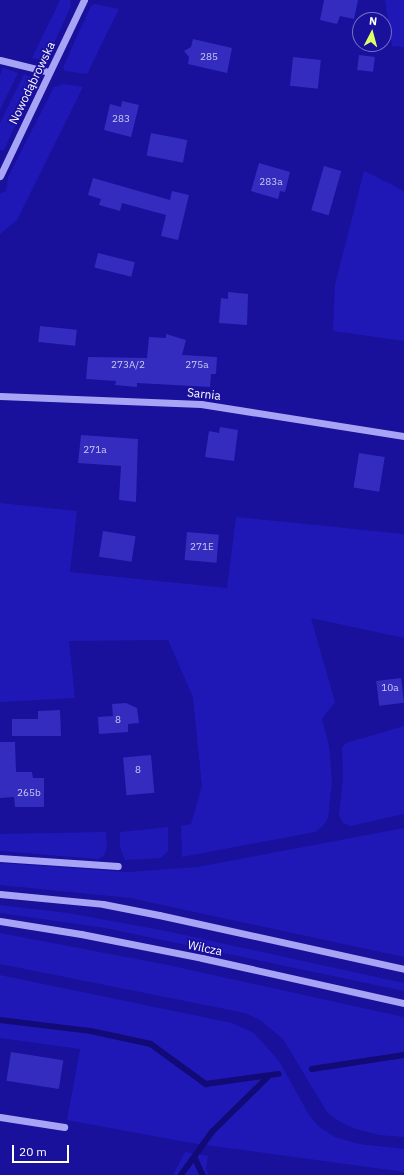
<!DOCTYPE html>
<meta charset="utf-8">
<style>
body{margin:0}
#map{position:relative;width:404px;height:1175px;overflow:hidden;background:#19109b;font-family:"IBM Plex Sans",sans-serif}
div>[style]{position:absolute}
.green>*{inset:0;background:#1f18b6}
.stream>*{height:5.5px;margin:-2.75px;padding:0 2.75px;transform-origin:2.75px;border-radius:2.75px;background:#110a77}
.building>*{inset:0;background:#332cbf;transform-origin:0 0}
.minor>*{height:7px;margin:-3.5px;padding:0 3.5px;transform-origin:3.5px;border-radius:3.5px;background:#a8a4f5}
span{translate:-50% -50%;white-space:nowrap;text-align:center;line-height:1.15;-webkit-text-stroke:3.5px #19109b;paint-order:stroke}
.number-label{font-size:10px;color:#cccaef}
.number-label span{-webkit-text-stroke-width:0}
.street-label{font-size:12px;color:#fff}
.north{position:absolute;left:352px;top:12px;width:40px;height:40px;box-sizing:border-box;background:#19109b;border:1px solid #7570c3;border-radius:50%;rotate:6deg;font-size:11px;font-weight:700;line-height:16px;text-align:center;color:#fff}
.north::after{content:'';display:block;margin:auto;width:14px;height:18px;background:#dfff67;clip-path:polygon(50% 0,100% 100%,50% 72%,0 100%)}
.scale{position:absolute;left:12px;top:1145px;width:57px;height:18px;box-sizing:border-box;border:2px solid #fff;border-top:0;padding-left:5px;font-size:12px;line-height:14px;white-space:nowrap;color:#fff;-webkit-text-stroke:3px #19109b;paint-order:stroke}
</style>
<div id="map">
<div class="green">
<div style="clip-path:polygon(60px 0,70px 0,71px 6px,46px 61px,32px 58px)"></div>
<div style="clip-path:polygon(385px 0,404px 0,404px 47px,392px 46px)"></div>
<div style="clip-path:polygon(95px 4px,119px 9px,87px 74px,65px 71px,63px 67px,91px 6px)"></div>
<div style="clip-path:polygon(3px 68px,18px 73px,0 110px,0 75px)"></div>
<div style="clip-path:polygon(24px 74px,34px 79px,35px 83px,4px 150px,0 150px,0 123px)"></div>
<div style="clip-path:polygon(64px 84px,83px 87px,17px 220px,0 234px,0 194px,6px 191px,8px 177px,54px 87px)"></div>
<div style="clip-path:polygon(364px 171px,404px 191px,404px 341px,333px 331px,335px 285px)"></div>
<div style="clip-path:polygon(0 503px,77px 511px,70px 572px,227px 588px,236px 517px,404px 534px,404px 638px,311px 618px,335px 702px,322px 719px,329px 746px,332px 781px,328px 818px,322px 827px,315px 832px,182px 857px,181px 826px,191px 824px,202px 786px,193px 697px,168px 640px,69px 641px,75px 698px,0 702px)"></div>
<div style="clip-path:polygon(404px 726px,404px 814px,351px 826px,343px 823px,339px 815px,343px 778px,342px 748px,346px 743px)"></div>
<div style="clip-path:polygon(168px 827px,168px 851px,161px 858px,125px 860px,120px 847px,120px 832px)"></div>
<div style="clip-path:polygon(404px 828px,404px 957px,130px 898px,0 885px,0 863px,128px 872px,197px 867px)"></div>
<div style="clip-path:polygon(106px 832px,107px 846px,104px 856px,98px 859px,0 851px,0 834px)"></div>
<div style="clip-path:polygon(0 905px,68px 913px,166px 931px,404px 983px,404px 991px,105px 928px,0 913px)"></div>
<div style="clip-path:polygon(0 933px,163px 964px,404px 1017px,404px 1137px,379px 1135px,356px 1129px,340px 1122px,327px 1112px,283px 1039px,260px 1020px,245px 1013px,0 964px)"></div>
<div style="clip-path:polygon(0 975px,232px 1023px,254px 1033px,279px 1061px,309px 1115px,319px 1127px,335px 1137px,359px 1144px,404px 1149px,404px 1172px,191px 1143px,67px 1120px,80px 1049px,0 1038px)"></div>
<div style="clip-path:polygon(185px 1152px,208px 1156px,206px 1169px,209px 1175px,173px 1175px)"></div>
</div>
<div class="stream">
<div style="left:0;top:1020px;width:92px;rotate:6.9deg"></div>
<div style="left:91px;top:1031px;width:61px;rotate:12.2deg"></div>
<div style="left:151px;top:1044px;width:68px;rotate:36deg"></div>
<div style="left:206px;top:1084px;width:73px;rotate:-7.9deg"></div>
<div style="left:312px;top:1069px;width:93px;rotate:-8.7deg"></div>
<div style="left:195px;top:1158px;width:19px;rotate:65deg"></div>
<div style="left:181px;top:1175px;width:53px;rotate:-54.2deg"></div>
<div style="left:212px;top:1132px;width:78px;rotate:-44.5deg"></div>
</div>
<div class="building">
<div style="clip-path:polygon(324px 0,358px 0,354px 19px,340px 16px,337px 24px,320px 20px)"></div>
<div style="clip-path:polygon(193px 39px,232px 48px,227px 73px,188px 64px,189px 57px,184px 51px,191px 47px)"></div>
<div style="left:359px;top:55px;width:16px;height:15px;rotate:7deg"></div>
<div style="left:293px;top:57px;width:28px;height:29px;rotate:6deg"></div>
<div style="clip-path:polygon(122px 101px,139px 105px,131px 137px,104px 130px,110px 104px,121px 107px)"></div>
<div style="left:151px;top:133px;width:37px;height:23px;rotate:11deg"></div>
<div style="clip-path:polygon(259px 163px,290px 172px,285px 192px,280px 191px,278px 199px,251px 191px)"></div>
<div style="left:324px;top:166px;width:18px;height:46px;rotate:16deg"></div>
<div style="clip-path:polygon(93px 178px,170px 200px,172px 191px,189px 195px,178px 240px,161px 236px,166px 215px,122px 203px,120px 211px,99px 205px,101px 199px,88px 195px)"></div>
<div style="left:98px;top:253px;width:38px;height:15px;rotate:14deg"></div>
<div style="clip-path:polygon(228px 292px,248px 294px,247px 325px,219px 323px,221px 298px,228px 299px)"></div>
<div style="left:40px;top:326px;width:37px;height:16px;rotate:6deg"></div>
<div style="clip-path:polygon(166px 334px,186px 340px,182px 355px,217px 357px,216px 374px,211px 374px,210px 387px,137px 383px,137px 387px,115px 385px,116px 381px,86px 379px,88px 357px,147px 358px,149px 337px,166px 338px)"></div>
<div style="clip-path:polygon(220px 427px,238px 430px,234px 461px,205px 457px,209px 431px,219px 433px)"></div>
<div style="clip-path:polygon(81px 435px,138px 439px,136px 502px,119px 500px,121px 466px,78px 463px)"></div>
<div style="left:359px;top:453px;width:26px;height:35px;rotate:9deg"></div>
<div style="left:103px;top:531px;width:33px;height:26px;rotate:9deg"></div>
<div style="left:187px;top:532px;width:32px;height:28px;rotate:5deg"></div>
<div style="left:401px;top:678px;width:25px;height:25px;rotate:83deg"></div>
<div style="clip-path:polygon(126px 703px,137px 708px,139px 723px,128px 724px,128px 732px,99px 734px,98px 717px,113px 716px,112px 704px)"></div>
<div style="clip-path:polygon(60px 710px,61px 736px,12px 736px,12px 719px,38px 719px,38px 711px)"></div>
<div style="clip-path:polygon(0 742px,15px 742px,16px 772px,32px 772px,33px 778px,44px 778px,44px 807px,15px 807px,14px 797px,0 798px)"></div>
<div style="left:151px;top:755px;width:38px;height:28px;rotate:85deg"></div>
<div style="left:11px;top:1052px;width:53px;height:29px;rotate:9deg"></div>
</div>
<div class="minor">
<div style="left:0;top:60px;width:50px;rotate:13.8deg"></div>
<div style="left:0;top:176px;width:195px;rotate:-64.5deg"></div>
<div style="left:0;top:396px;width:201px;rotate:2.3deg"></div>
<div style="left:201px;top:404px;width:206px;rotate:9deg"></div>
<div style="left:0;top:858px;width:118px;rotate:3.9deg"></div>
<div style="left:0;top:894px;width:103px;rotate:5.5deg"></div>
<div style="left:103px;top:904px;width:57px;rotate:11.1deg"></div>
<div style="left:159px;top:915px;width:251px;rotate:12.4deg"></div>
<div style="left:0;top:921px;width:82px;rotate:9.1deg"></div>
<div style="left:81px;top:934px;width:123px;rotate:11.2deg"></div>
<div style="left:202px;top:958px;width:207px;rotate:12.6deg"></div>
<div style="left:0;top:1117px;width:65px;rotate:8.9deg"></div>
</div>
<div class="number-label">
<span style="left:209px;top:57px">285</span>
<span style="left:121px;top:119px">283</span>
<span style="left:271px;top:182px">283a</span>
<span style="left:128px;top:365px">273A/2</span>
<span style="left:197px;top:365px">275a</span>
<span style="left:95px;top:450px">271a</span>
<span style="left:202px;top:547px">271E</span>
<span style="left:390px;top:688px">10a</span>
<span style="left:118px;top:720px">8</span>
<span style="left:138px;top:770px">8</span>
<span style="left:29px;top:793px">265b</span>
</div>
<div class="street-label">
<span style="left:32px;top:83px;rotate:-64deg">Nowodąbrowska</span>
<span style="left:204px;top:394px;rotate:6deg">Sarnia</span>
<span style="left:205px;top:948px;rotate:12deg">Wilcza</span>
</div>
<div class="north">N</div>
<div class="scale">20 m</div>
</div>
